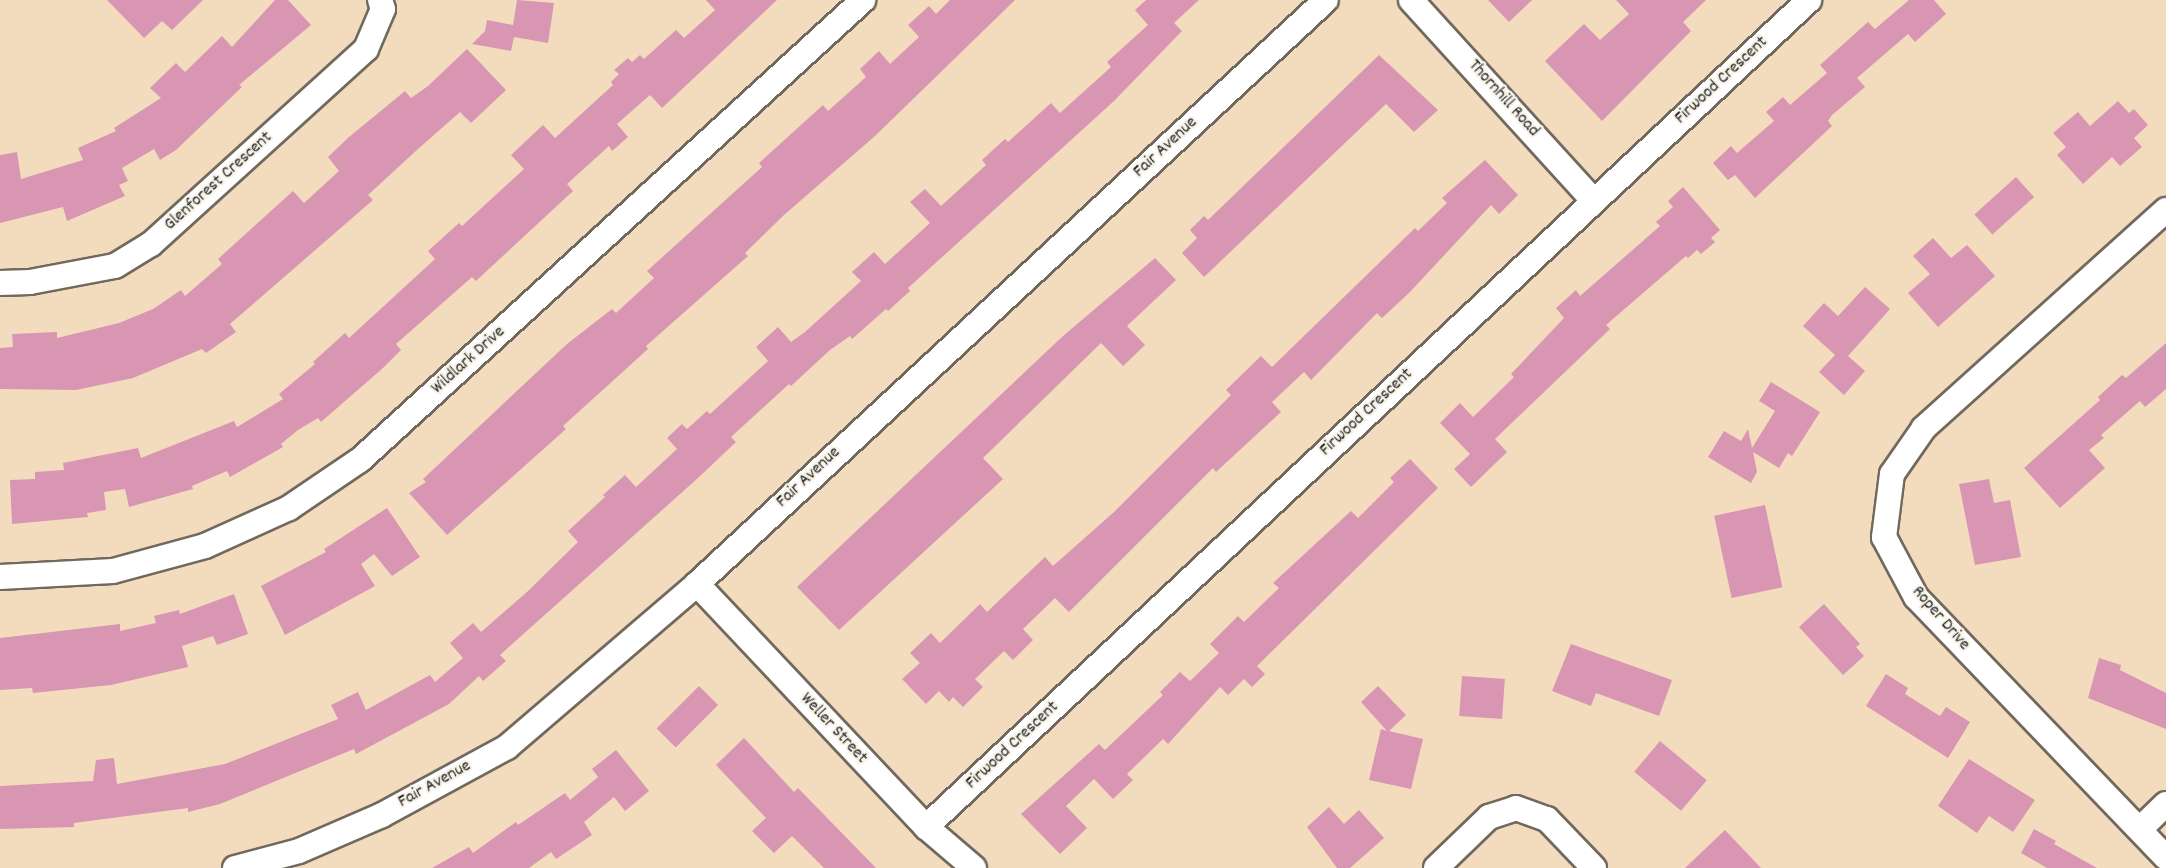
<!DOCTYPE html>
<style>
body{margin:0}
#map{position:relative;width:2166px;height:868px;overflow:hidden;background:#f3dcbe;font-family:Dekko,sans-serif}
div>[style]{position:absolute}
.building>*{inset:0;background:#d896b2;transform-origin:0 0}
.roads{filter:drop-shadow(2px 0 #71695e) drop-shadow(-2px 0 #71695e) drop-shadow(0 2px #71695e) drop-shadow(0 -2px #71695e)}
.minor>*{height:24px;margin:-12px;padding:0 12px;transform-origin:12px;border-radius:12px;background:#fff}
span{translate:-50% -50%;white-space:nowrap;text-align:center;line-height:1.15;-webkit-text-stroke:4.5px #f7f3e8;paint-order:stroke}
.street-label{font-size:18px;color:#2b2b2b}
</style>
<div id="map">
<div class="building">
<div style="clip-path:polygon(107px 0,203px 0,172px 30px,162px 21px,144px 38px)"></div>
<div style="clip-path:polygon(275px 0,288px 0,311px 25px,239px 85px,242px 87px,176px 150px,160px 160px,154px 149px,122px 168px,128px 181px,119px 185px,125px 196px,67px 221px,63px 207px,0 223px,0 155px,17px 152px,21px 179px,83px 160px,78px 148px,116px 131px,114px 128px,161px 98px,150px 88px,176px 63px,185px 72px,222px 36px,232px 47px)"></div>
<div style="clip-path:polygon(517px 0,554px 3px,548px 43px,514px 37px,511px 51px,472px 44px,485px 31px,487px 20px,513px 25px)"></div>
<div style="clip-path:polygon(706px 0,777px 0,662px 108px,650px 95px,617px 124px,628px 137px,612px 151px,609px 146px,567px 184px,573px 191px,476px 281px,472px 277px,396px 344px,401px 350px,383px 368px,321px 422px,318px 418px,298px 430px,281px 444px,283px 447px,230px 477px,227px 471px,192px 486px,193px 489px,129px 507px,125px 489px,104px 492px,106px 510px,87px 513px,88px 517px,12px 524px,10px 480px,35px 479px,35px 472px,64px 470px,63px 463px,138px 448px,141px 458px,234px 421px,237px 427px,283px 399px,279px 394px,315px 364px,313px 362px,345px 333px,349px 338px,435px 259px,428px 251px,459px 223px,462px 226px,524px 169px,511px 155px,543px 125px,555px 138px,613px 85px,611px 82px,619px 74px,614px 70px,628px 58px,632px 62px,640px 55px,644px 59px,676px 30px,684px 38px,715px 10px)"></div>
<div style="clip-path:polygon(950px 0,1015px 0,875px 136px,784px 215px,745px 253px,748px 256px,646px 346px,648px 349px,563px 426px,566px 429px,447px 535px,409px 493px,426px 482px,423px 479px,567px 344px,612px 309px,616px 313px,654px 278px,647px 271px,762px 167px,759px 163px,823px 105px,828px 111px,866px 77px,860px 69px,879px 51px,890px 64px,919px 37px,908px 25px,929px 6px,936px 14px)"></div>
<div style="clip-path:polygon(1146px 0,1199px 0,1174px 23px,1182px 31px,1114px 101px,908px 288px,910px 291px,888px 311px,886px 309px,852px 339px,850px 336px,830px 350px,791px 386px,789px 384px,731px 437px,736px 442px,698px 478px,500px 655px,506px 661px,483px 681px,479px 676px,449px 704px,356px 754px,354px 749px,220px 804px,188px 812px,188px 808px,74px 823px,74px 827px,0 829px,0 786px,93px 781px,96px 760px,114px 758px,117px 784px,225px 764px,338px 719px,331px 705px,358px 692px,366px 710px,430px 675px,435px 682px,463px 658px,450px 643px,473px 623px,481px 632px,527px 592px,578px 542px,568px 531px,605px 497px,603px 495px,625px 475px,636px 487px,677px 449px,667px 438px,682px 424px,687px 429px,707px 411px,710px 414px,768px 361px,756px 347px,778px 327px,791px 342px,805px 332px,861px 281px,852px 272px,874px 252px,885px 264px,930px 223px,910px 202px,925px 189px,941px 206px,986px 165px,982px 160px,1005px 139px,1008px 142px,1051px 103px,1060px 113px,1111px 67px,1107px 62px,1148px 25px,1135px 10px)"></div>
<div style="clip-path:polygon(1488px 0,1532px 0,1509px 22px)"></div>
<div style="clip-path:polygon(1616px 0,1706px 0,1683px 22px,1691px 31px,1602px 121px,1545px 61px,1584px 24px,1600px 40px,1629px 14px)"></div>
<div style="clip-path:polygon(1909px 0,1934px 0,1946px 14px,1915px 42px,1908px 34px,1857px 78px,1865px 87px,1832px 115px,1828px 121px,1832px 126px,1755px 198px,1735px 175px,1728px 180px,1713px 163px,1731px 146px,1737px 153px,1774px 121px,1766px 112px,1783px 97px,1790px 105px,1827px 73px,1820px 65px,1868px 22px,1875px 29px)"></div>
<div style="clip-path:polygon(467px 49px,506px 90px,471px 123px,460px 112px,418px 149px,368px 195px,373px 200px,230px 324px,236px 332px,206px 353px,202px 349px,133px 378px,76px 390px,0 389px,0 348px,13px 347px,12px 334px,57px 332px,57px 338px,119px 323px,153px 309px,181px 290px,185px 296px,222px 264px,218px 259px,293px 191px,304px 203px,339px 171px,328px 157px,349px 137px,405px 91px,411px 98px,428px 86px)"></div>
<div style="clip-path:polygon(1379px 55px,1438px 110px,1414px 132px,1386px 104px,1204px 277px,1182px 253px,1197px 238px,1190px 230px,1204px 216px,1208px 220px)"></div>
<div style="clip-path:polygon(2118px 101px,2129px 113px,2134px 109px,2148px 125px,2134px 138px,2142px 147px,2120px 166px,2112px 157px,2083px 184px,2057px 155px,2066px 147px,2053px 133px,2078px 112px,2090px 126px)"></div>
<div style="clip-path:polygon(1485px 160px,1518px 195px,1499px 214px,1491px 205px,1409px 293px,1382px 318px,1377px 313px,1311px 380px,1304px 372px,1272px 402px,1281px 412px,1216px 472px,1213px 468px,1069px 612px,1055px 598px,1023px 629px,1033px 640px,1013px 660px,1004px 651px,975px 679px,983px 687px,963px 707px,953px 697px,949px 702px,939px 691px,926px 704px,902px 679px,920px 663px,910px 653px,931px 633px,940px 643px,980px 604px,987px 612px,1045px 557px,1053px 566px,1114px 512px,1231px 395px,1226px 390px,1261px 356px,1272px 367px,1415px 228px,1418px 231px,1447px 203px,1442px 198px)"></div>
<div style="left:2016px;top:177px;width:27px;height:56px;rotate:48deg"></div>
<div style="clip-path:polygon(1683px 187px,1720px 230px,1711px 238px,1715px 242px,1701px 254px,1697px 250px,1688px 258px,1686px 256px,1606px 325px,1610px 329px,1495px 439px,1507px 452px,1471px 487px,1454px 469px,1470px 454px,1440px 423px,1460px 403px,1473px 417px,1514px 377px,1511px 374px,1564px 318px,1556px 308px,1576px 290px,1580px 296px,1660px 226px,1656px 222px,1673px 207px,1668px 201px)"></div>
<div style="clip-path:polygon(1933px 238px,1951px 258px,1967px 245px,1995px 276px,1938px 327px,1908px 293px,1930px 274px,1913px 256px)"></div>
<div style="clip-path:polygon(1155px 258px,1176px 280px,1127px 326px,1145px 345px,1123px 366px,1101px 343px,983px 458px,1003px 479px,839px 630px,797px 587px,1063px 336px)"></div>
<div style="clip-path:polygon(1865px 287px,1890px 309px,1848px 356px,1865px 371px,1844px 395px,1819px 372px,1835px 355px,1803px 326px,1824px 303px,1838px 316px)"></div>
<div style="clip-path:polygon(2166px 343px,2166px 389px,2145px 407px,2140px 401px,2101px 435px,2104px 438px,2089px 450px,2105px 468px,2060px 508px,2024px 468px,2100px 400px,2098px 397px,2122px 375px,2126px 378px)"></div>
<div style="clip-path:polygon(1771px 382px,1820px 412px,1792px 456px,1788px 453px,1779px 468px,1753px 452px,1757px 472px,1751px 483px,1708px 457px,1724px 431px,1741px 441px,1748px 429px,1752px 448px,1775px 411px,1759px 401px)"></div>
<div style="clip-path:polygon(1410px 459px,1438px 488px,1257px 666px,1265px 674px,1252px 687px,1244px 679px,1228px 695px,1220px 687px,1168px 744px,1163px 739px,1127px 774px,1133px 780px,1113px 799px,1094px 779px,1066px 806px,1087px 828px,1060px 854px,1021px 814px,1099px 744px,1105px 750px,1163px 695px,1160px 692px,1180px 672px,1190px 681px,1219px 653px,1210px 644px,1238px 616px,1244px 622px,1279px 588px,1273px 583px,1351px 511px,1358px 518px,1394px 482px,1390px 478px)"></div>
<div style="clip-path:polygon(1989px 479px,1994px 503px,2010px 500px,2021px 557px,1975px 565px,1959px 484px)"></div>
<div style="left:1765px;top:505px;width:84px;height:52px;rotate:78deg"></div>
<div style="clip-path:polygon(387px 508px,420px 557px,392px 576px,374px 554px,361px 564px,375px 586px,285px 635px,261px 586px,326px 552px,324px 549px)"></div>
<div style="clip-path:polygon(234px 594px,248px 634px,217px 645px,213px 636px,182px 646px,188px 667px,111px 685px,33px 693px,32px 688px,0 690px,0 638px,120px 624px,120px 631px,156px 623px,154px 616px,179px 610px,180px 614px)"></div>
<div style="clip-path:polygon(1824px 604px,1860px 644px,1856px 647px,1864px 656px,1843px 675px,1799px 627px)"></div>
<div style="clip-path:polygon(1571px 644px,1672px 680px,1659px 716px,1596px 693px,1591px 706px,1552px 691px)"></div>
<div style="clip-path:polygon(2099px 658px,2121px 665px,2120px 670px,2166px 693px,2166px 729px,2088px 698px)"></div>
<div style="clip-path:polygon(1886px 674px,1908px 688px,1905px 694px,1940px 716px,1946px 707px,1970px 722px,1948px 758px,1866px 706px)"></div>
<div style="left:1462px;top:676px;width:43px;height:40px;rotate:4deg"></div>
<div style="left:699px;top:686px;width:27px;height:60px;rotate:45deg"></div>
<div style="clip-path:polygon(1378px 686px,1406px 715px,1389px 731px,1423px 739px,1411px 789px,1369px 780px,1381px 729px,1387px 731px,1361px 702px)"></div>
<div style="clip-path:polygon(744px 738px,794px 792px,798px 788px,876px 868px,824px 868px,792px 836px,774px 853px,752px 831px,766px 818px,716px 765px)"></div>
<div style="left:1660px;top:741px;width:61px;height:40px;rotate:40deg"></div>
<div style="clip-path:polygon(616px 750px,649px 791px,625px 811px,614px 797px,584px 822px,592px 835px,556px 859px,551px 852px,529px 868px,432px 868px,469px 847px,473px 853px,516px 822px,518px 825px,565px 793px,570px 800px,598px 777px,592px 769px)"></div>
<div style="clip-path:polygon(1969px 759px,2035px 800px,2013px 832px,1989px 816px,1977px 833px,1938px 806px)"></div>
<div style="clip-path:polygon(1329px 807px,1344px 824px,1359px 810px,1384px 838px,1350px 868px,1337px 868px,1307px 827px)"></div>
<div style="clip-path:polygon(2034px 829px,2056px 841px,2054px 844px,2097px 868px,2047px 868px,2021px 853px)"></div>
<div style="clip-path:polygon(1725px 830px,1761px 868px,1685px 868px)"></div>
</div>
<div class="roads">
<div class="minor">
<div style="left:1411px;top:0;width:270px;rotate:47.7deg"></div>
<div style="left:2166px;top:210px;width:326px;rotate:138deg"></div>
<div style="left:1924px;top:428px;width:56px;rotate:124.8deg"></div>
<div style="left:1892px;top:474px;width:64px;rotate:97.2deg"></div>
<div style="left:1884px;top:537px;width:68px;rotate:61.9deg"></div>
<div style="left:1916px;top:597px;width:361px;rotate:46.2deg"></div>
<div style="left:0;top:283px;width:30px;rotate:-2deg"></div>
<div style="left:30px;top:282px;width:86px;rotate:-10.7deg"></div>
<div style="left:115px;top:266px;width:42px;rotate:-31.4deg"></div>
<div style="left:151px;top:244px;width:290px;rotate:-42.2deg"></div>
<div style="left:366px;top:49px;width:43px;rotate:-67deg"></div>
<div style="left:383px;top:9px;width:9px;rotate:-108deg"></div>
<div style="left:0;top:577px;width:113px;rotate:-3deg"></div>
<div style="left:113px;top:571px;width:95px;rotate:-15.2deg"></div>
<div style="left:205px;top:546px;width:92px;rotate:-24.3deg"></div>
<div style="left:289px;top:508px;width:86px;rotate:-34.1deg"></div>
<div style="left:360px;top:460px;width:682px;rotate:-42.44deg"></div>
<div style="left:697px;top:584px;width:334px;rotate:46.7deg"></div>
<div style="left:926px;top:827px;width:63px;rotate:40.5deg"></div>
<div style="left:926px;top:827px;width:1210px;rotate:-43.12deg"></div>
<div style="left:2140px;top:829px;width:36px;rotate:-44deg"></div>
<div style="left:235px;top:868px;width:66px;rotate:-14.9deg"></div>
<div style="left:299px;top:851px;width:90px;rotate:-23.4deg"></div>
<div style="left:382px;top:815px;width:142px;rotate:-28.5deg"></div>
<div style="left:507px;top:747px;width:250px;rotate:-40.6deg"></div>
<div style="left:697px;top:584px;width:858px;rotate:-42.88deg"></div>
<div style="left:1436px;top:868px;width:74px;rotate:-43.9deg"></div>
<div style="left:1489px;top:817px;width:28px;rotate:-18deg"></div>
<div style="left:1516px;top:808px;width:33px;rotate:20deg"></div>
<div style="left:1547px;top:819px;width:68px;rotate:46.2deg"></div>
</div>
</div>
<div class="street-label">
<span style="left:1722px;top:81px;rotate:-43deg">Firwood Crescent</span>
<span style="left:1503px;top:99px;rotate:48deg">Thornhill Road</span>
<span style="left:1166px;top:148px;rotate:-43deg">Fair Avenue</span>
<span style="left:219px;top:182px;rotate:-42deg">Glenforest Crescent</span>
<span style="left:469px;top:361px;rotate:-42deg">Wildlark Drive</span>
<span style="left:1367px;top:413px;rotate:-43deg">Firwood Crescent</span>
<span style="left:809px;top:478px;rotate:-43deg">Fair Avenue</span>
<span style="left:1940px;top:619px;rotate:49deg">Roper Drive</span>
<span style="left:833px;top:729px;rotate:47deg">Weller Street</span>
<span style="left:1013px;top:746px;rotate:-43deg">Firwood Crescent</span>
<span style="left:435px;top:785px;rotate:-29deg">Fair Avenue</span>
</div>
</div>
